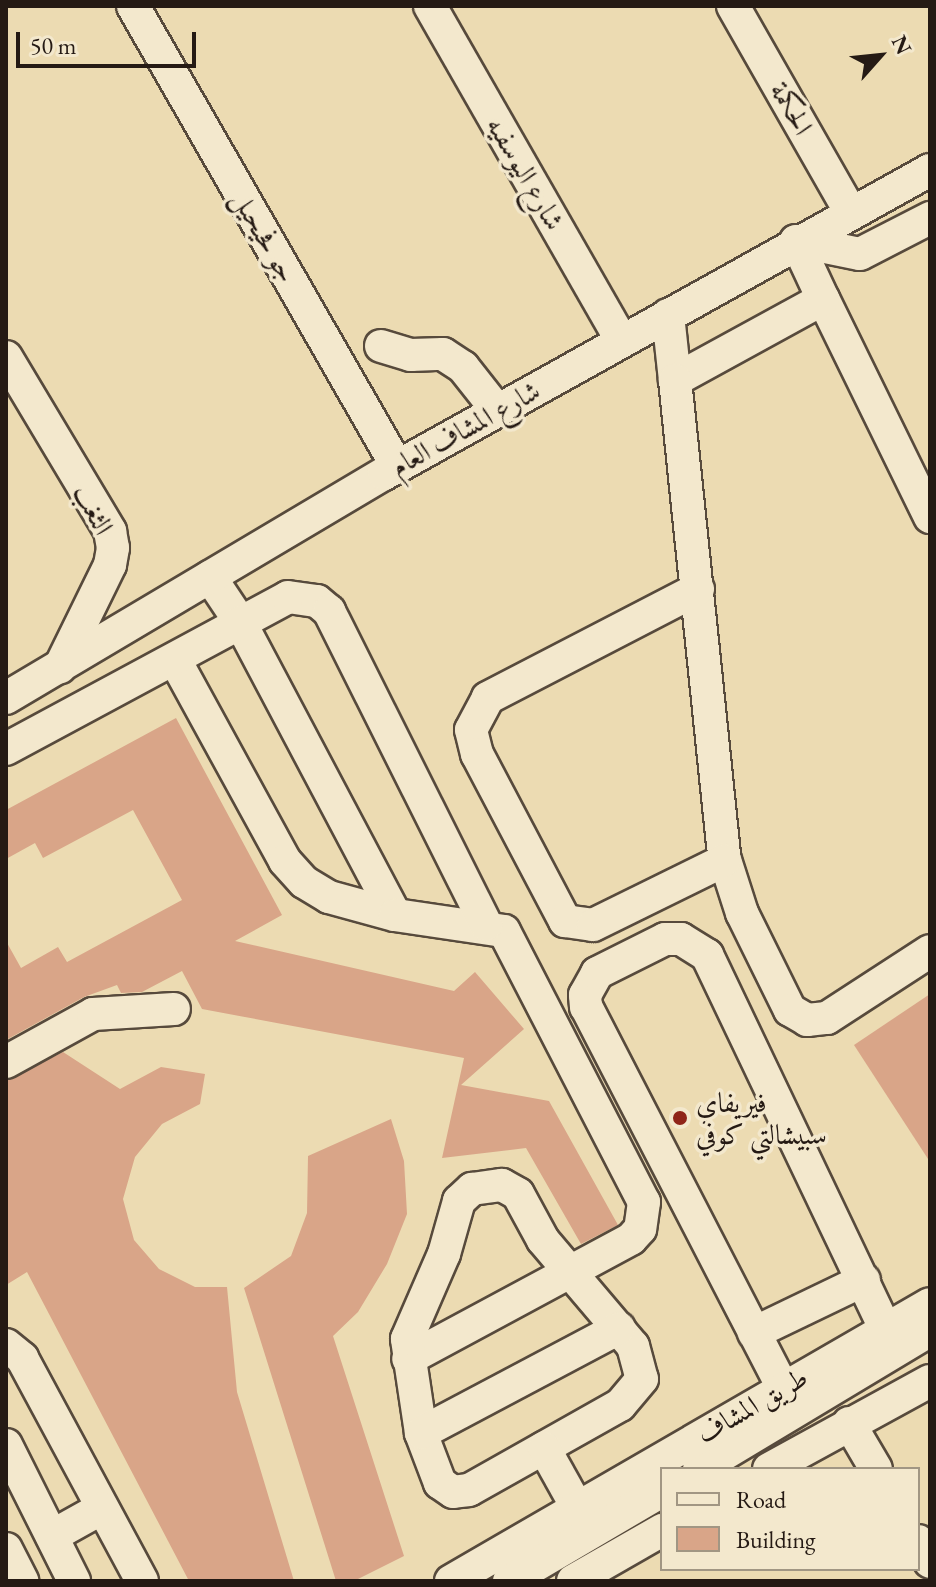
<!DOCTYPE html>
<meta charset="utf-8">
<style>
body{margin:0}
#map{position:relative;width:936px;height:1587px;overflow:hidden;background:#ecdbb2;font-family:"EB Garamond",Amiri,serif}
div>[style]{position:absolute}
.building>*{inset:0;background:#d9a588}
.roads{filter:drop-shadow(2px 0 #574a3c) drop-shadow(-2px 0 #574a3c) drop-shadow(0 2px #574a3c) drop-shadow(0 -2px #574a3c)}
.minor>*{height:32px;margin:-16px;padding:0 16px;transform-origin:16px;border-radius:16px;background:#f3e8cd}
.dots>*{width:22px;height:22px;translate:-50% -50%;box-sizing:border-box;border:4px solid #f3e8cd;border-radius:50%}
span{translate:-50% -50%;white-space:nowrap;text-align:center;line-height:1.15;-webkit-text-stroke:7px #f3e8cd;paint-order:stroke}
.street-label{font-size:28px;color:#251a14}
.poi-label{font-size:28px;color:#251a14}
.left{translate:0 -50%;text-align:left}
.frame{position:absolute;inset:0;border:8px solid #251a14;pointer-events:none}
.legend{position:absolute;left:660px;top:1467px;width:260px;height:104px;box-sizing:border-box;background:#f3e8cd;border:2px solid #a19683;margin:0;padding:10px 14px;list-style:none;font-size:24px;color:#251a14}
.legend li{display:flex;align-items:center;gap:16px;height:40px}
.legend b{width:40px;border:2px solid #a19683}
.north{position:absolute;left:840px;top:16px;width:80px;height:80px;-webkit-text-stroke:6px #f3e8cd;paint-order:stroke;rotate:63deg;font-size:22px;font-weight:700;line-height:32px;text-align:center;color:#251a14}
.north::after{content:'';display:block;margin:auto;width:28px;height:36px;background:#251a14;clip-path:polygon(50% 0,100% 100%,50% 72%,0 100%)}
.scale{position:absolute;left:16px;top:32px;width:180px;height:36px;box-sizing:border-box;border:4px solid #251a14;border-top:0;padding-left:10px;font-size:24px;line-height:28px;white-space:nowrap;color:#251a14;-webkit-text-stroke:6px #f3e8cd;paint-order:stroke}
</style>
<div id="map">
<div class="building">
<div style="clip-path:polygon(176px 718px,282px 915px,235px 941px,454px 991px,475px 972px,524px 1029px,461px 1085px,549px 1101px,618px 1225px,581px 1244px,526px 1148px,442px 1158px,464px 1058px,202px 1009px,182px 971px,142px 992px,121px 993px,117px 985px,84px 997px,6px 1040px,6px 941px,21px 968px,58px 947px,67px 962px,182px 900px,133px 810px,43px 858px,35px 843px,6px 859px,6px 810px)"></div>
<div style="clip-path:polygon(930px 994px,930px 1162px,854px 1045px)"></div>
<div style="clip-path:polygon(63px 1052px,120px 1089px,161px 1067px,205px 1074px,200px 1104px,162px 1124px,135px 1157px,123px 1199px,134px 1240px,159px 1269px,195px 1287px,227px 1287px,237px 1392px,294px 1581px,189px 1581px,27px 1272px,6px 1285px,6px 1081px)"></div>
<div style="clip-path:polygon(391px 1119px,404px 1161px,407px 1214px,387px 1264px,358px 1312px,333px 1336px,404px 1556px,354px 1581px,336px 1581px,244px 1288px,291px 1256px,307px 1213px,308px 1156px)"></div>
</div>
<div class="roads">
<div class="minor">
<div style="left:133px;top:6px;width:530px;rotate:60.15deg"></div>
<div style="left:430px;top:6px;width:386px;rotate:60.2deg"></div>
<div style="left:733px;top:6px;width:236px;rotate:60.3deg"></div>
<div style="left:796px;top:241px;width:65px;rotate:11.5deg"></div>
<div style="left:860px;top:254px;width:79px;rotate:-27.2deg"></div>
<div style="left:796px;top:241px;width:64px;rotate:65deg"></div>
<div style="left:668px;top:315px;width:65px;rotate:83.9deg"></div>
<div style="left:381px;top:346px;width:31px;rotate:17deg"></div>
<div style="left:411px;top:355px;width:32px;rotate:-2deg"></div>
<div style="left:443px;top:354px;width:24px;rotate:33deg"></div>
<div style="left:463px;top:367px;width:55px;rotate:51.7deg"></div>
<div style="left:6px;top:357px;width:203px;rotate:59.1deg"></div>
<div style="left:110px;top:531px;width:17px;rotate:80deg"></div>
<div style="left:113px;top:548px;width:17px;rotate:100deg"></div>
<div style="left:110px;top:565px;width:114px;rotate:116.1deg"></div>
<div style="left:930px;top:517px;width:243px;rotate:-116.1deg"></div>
<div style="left:823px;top:299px;width:169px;rotate:151.3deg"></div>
<div style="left:675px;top:380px;width:483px;rotate:84.1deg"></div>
<div style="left:725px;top:860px;width:56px;rotate:72.2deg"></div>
<div style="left:742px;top:913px;width:108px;rotate:63.7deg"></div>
<div style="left:790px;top:1010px;width:20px;rotate:30deg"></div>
<div style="left:807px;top:1020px;width:20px;rotate:-6deg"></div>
<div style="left:827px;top:1018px;width:123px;rotate:-33deg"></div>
<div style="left:210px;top:577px;width:54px;rotate:56.3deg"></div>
<div style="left:240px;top:622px;width:331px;rotate:62.1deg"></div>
<div style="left:698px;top:589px;width:237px;rotate:152.6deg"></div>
<div style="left:488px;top:698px;width:36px;rotate:118deg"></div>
<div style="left:471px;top:730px;width:25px;rotate:76deg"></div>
<div style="left:477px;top:754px;width:189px;rotate:62.2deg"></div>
<div style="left:565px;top:921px;width:28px;rotate:8deg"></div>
<div style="left:593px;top:925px;width:147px;rotate:-26.2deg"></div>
<div style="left:175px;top:660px;width:229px;rotate:61.3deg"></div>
<div style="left:285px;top:861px;width:28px;rotate:48deg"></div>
<div style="left:304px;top:882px;width:29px;rotate:31deg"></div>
<div style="left:329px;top:897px;width:68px;rotate:15.3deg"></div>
<div style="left:395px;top:915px;width:110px;rotate:8.4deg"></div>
<div style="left:504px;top:931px;width:305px;rotate:62.7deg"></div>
<div style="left:644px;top:1202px;width:27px;rotate:98deg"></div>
<div style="left:640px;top:1229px;width:13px;rotate:132deg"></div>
<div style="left:631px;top:1239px;width:253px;rotate:151.7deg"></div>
<div style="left:6px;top:698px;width:439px;rotate:-30.7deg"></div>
<div style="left:384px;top:474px;width:625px;rotate:-29.11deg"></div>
<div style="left:6px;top:749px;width:320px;rotate:-28.3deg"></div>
<div style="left:288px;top:597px;width:29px;rotate:8deg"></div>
<div style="left:317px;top:601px;width:16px;rotate:40deg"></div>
<div style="left:329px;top:611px;width:351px;rotate:63.4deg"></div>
<div style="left:6px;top:1062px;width:99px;rotate:-28.9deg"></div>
<div style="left:93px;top:1014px;width:81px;rotate:-3.5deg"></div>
<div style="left:502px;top:1185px;width:18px;rotate:29deg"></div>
<div style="left:518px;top:1194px;width:52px;rotate:61.5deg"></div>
<div style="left:543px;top:1240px;width:139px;rotate:49.7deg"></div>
<div style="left:633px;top:1346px;width:34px;rotate:75deg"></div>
<div style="left:642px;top:1379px;width:34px;rotate:130deg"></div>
<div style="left:620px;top:1405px;width:173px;rotate:150.6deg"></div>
<div style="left:469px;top:1490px;width:16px;rotate:173deg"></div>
<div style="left:453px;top:1492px;width:16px;rotate:-145deg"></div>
<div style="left:440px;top:1483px;width:53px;rotate:-110.8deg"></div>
<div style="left:421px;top:1433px;width:95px;rotate:-98.5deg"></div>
<div style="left:407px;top:1339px;width:93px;rotate:-66.5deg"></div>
<div style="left:444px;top:1254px;width:55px;rotate:-74.2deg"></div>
<div style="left:459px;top:1201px;width:18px;rotate:-43deg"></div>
<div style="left:472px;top:1189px;width:30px;rotate:-8deg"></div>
<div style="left:754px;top:1333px;width:122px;rotate:-25.7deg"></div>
<div style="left:6px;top:1345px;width:21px;rotate:39deg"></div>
<div style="left:22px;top:1358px;width:253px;rotate:61.7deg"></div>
<div style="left:782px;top:1386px;width:427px;rotate:-117.3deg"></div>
<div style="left:586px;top:1007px;width:12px;rotate:-95deg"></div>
<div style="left:585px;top:995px;width:25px;rotate:-61deg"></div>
<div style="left:597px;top:973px;width:76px;rotate:-26.6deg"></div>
<div style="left:665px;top:939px;width:16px"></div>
<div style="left:681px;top:939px;width:31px;rotate:32deg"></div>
<div style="left:707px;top:955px;width:414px;rotate:64.5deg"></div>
<div style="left:849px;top:1423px;width:53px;rotate:59.6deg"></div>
<div style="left:421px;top:1433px;width:224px;rotate:-27.9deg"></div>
<div style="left:6px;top:1445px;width:152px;rotate:63.4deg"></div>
<div style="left:544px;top:1448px;width:70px;rotate:60.9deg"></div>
<div style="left:699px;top:1469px;width:270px;rotate:-31deg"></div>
<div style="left:769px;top:1469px;width:183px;rotate:-28.7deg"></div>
<div style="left:52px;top:1536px;width:57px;rotate:-29.2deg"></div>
<div style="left:918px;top:1541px;width:24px;rotate:60deg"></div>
<div style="left:6px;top:1549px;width:36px;rotate:63deg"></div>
<div style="left:451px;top:1581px;width:553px;rotate:-30.04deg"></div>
<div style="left:509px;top:1581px;width:178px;rotate:-30.5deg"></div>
<div style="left:573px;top:1581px;width:103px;rotate:-29.8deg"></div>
</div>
</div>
<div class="dots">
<div style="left:680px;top:1118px;background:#8f2418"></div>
</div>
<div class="street-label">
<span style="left:792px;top:108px;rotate:60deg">الحكمة</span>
<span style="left:526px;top:173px;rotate:60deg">شارع اليوسفيه</span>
<span style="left:265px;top:236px;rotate:60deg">جو فحيحيل</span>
<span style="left:465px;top:428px;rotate:-29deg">شارع المشاف العام</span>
<span style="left:94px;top:509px;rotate:62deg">الثغب</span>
<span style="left:752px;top:1405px;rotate:-30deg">طريق المشاف</span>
</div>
<div class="poi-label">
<span class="left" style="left:696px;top:1118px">فيريفاي<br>سبيشالتي كوفي</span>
</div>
<div class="frame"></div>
<ul class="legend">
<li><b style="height:10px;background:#f3e8cd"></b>Road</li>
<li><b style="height:22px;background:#d9a588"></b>Building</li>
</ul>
<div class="north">N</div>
<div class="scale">50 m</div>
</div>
